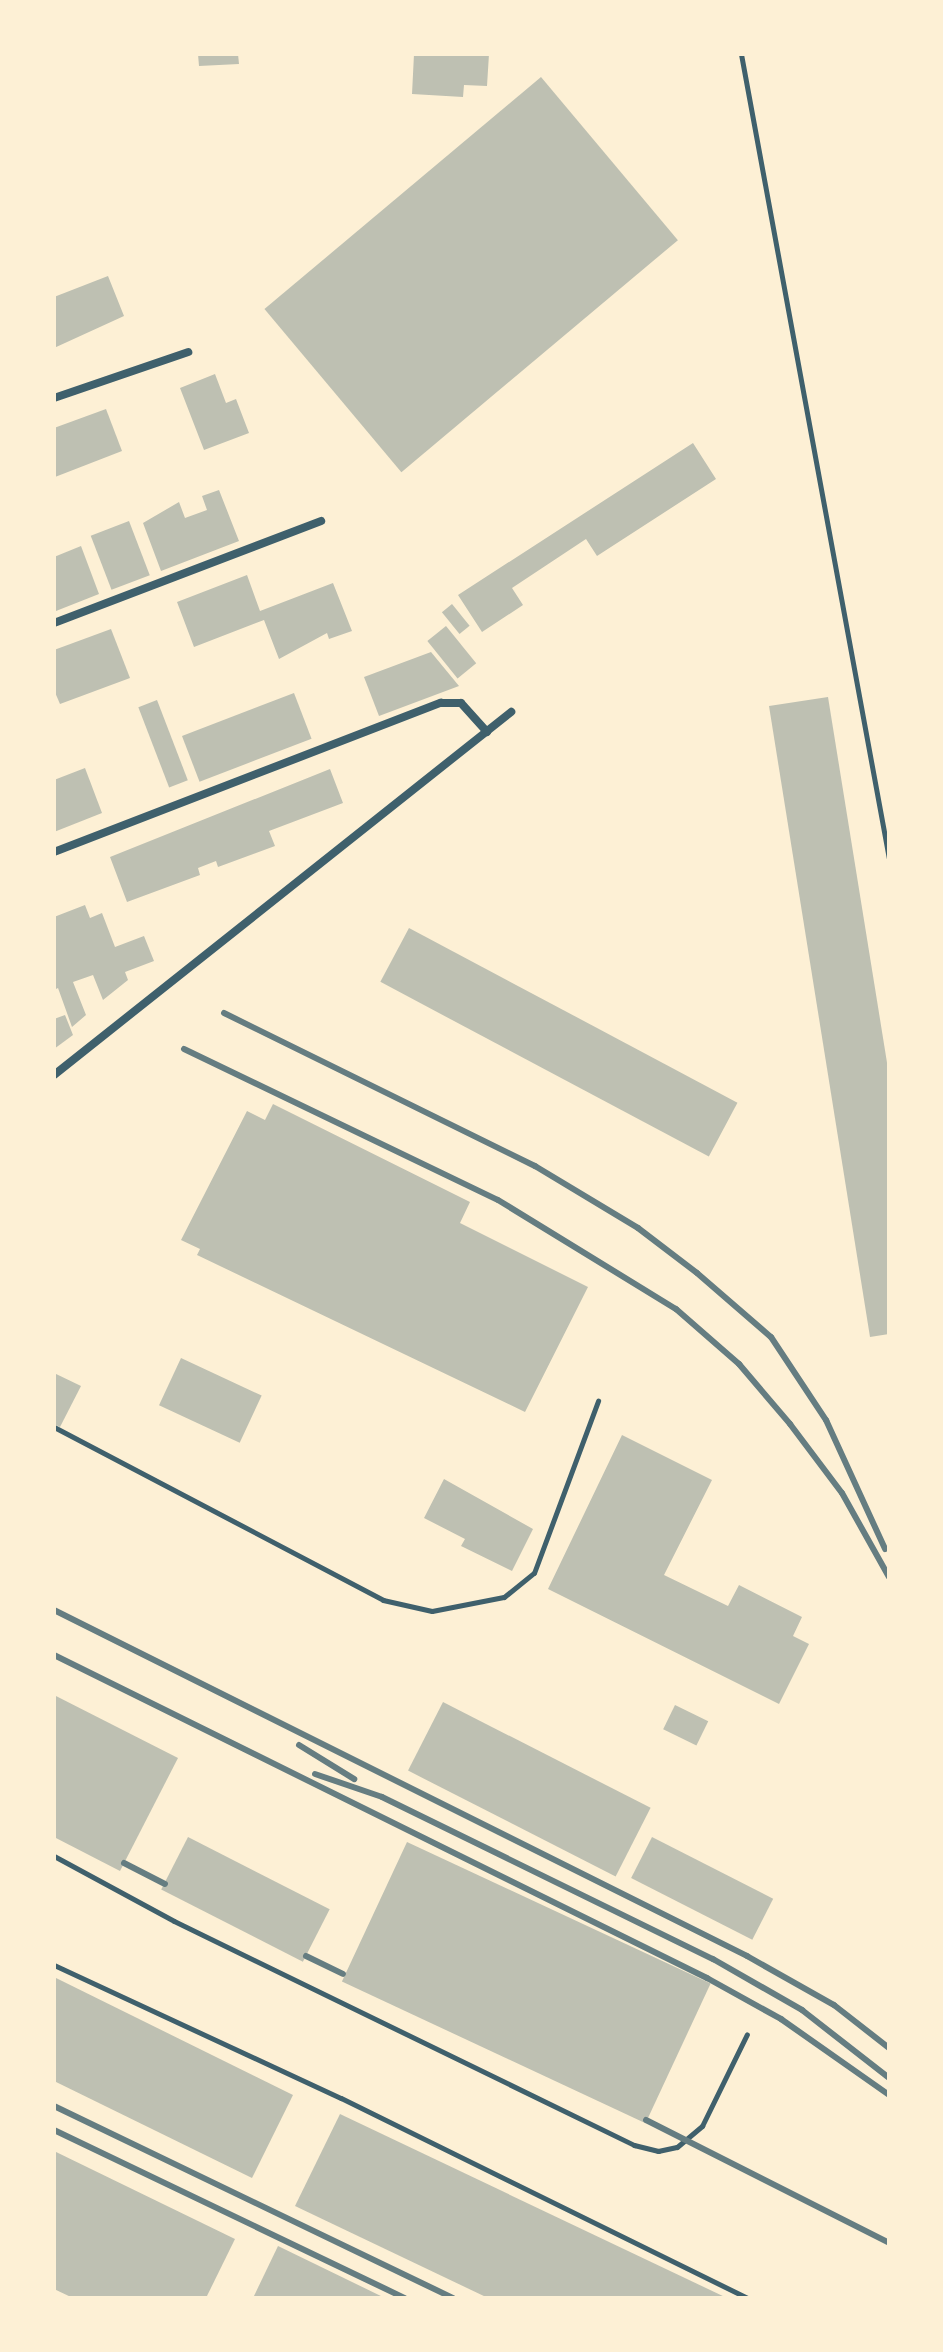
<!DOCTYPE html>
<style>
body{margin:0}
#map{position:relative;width:943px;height:2352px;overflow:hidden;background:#fdf0d5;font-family:Montserrat,sans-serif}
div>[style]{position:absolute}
.building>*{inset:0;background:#bec0b2;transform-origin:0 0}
.service>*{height:5px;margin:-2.5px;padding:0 2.5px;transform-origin:2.5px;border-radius:2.5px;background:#3f606c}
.minor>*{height:8px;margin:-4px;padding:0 4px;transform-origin:4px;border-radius:4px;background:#3f606c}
.rail>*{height:6px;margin:-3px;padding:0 3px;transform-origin:3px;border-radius:3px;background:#657d81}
span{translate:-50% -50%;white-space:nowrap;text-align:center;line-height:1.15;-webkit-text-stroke:8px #fdf0d5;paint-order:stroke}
.frame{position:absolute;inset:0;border:56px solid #fdf0d5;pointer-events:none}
</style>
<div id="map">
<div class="building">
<div style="clip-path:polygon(198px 54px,238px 54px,239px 64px,199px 66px)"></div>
<div style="clip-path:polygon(414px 54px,489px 54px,487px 86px,464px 85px,463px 97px,412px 94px)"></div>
<div style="left:541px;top:77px;width:213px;height:361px;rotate:50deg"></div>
<div style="clip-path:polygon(108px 276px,124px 316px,54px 348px,54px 297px)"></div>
<div style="clip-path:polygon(215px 374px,226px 403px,236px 399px,249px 433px,204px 450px,180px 388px)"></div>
<div style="clip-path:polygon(106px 409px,122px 451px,55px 477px,54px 428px)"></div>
<div style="clip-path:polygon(693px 443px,716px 479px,597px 556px,586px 539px,512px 588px,523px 605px,482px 632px,458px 595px)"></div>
<div style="clip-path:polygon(219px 490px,239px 541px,161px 571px,143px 523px,179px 502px,185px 518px,207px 510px,202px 496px)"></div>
<div style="left:129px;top:521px;width:58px;height:41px;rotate:69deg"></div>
<div style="clip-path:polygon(81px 546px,99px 594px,56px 611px,54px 557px)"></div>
<div style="clip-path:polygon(247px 575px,260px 611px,333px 583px,352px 631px,329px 639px,327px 633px,279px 659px,264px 620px,194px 647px,177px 602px)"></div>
<div style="left:452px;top:604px;width:28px;height:13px;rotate:51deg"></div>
<div style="left:446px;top:626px;width:48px;height:24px;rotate:51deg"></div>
<div style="clip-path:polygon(111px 629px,130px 678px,60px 704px,54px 690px,54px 650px)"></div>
<div style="clip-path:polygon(431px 652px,459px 686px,379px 716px,364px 677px)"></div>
<div style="left:294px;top:693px;width:49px;height:120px;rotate:69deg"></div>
<div style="clip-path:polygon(828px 697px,889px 1075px,889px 1334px,870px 1337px,769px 706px)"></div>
<div style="left:157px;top:700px;width:86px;height:20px;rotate:69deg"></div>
<div style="clip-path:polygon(85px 768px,102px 813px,54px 832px,54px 780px)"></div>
<div style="clip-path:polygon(330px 769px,343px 803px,269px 831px,275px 846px,218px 867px,216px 861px,198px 868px,200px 875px,127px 902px,110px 857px)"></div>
<div style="clip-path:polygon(85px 905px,90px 918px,102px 913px,115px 947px,144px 936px,154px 961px,125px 972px,128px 980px,103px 1000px,93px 975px,73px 982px,86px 1015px,72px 1027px,58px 988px,54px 990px,54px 917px)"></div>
<div style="left:409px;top:928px;width:372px;height:61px;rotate:28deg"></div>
<div style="clip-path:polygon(65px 1015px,73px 1035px,54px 1049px,54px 1019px)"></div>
<div style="clip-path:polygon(273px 1104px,470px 1202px,460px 1223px,588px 1287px,525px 1412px,197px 1255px,200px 1249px,181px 1240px,247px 1111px,265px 1120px)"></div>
<div style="left:181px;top:1358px;width:89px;height:52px;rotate:25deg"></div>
<div style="clip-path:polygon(54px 1373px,81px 1386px,60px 1427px,54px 1424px)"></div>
<div style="clip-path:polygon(622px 1435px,712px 1480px,664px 1575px,728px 1606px,739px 1585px,802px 1617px,793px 1636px,809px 1644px,779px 1704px,548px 1589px)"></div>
<div style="clip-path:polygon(444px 1479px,533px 1529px,512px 1571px,461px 1546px,465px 1539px,424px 1518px)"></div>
<div style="clip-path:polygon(54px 1695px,178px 1758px,120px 1871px,54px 1837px)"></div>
<div style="left:443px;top:1702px;width:233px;height:77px;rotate:27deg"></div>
<div style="left:675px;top:1705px;width:37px;height:27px;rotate:26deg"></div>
<div style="left:188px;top:1837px;width:159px;height:59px;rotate:27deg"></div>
<div style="left:652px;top:1837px;width:136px;height:46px;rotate:27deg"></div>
<div style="left:407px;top:1842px;width:335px;height:154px;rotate:25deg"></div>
<div style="clip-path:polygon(54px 1977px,293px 2095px,252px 2178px,54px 2081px)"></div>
<div style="clip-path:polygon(340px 2114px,727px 2298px,488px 2298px,295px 2206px)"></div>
<div style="clip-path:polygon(54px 2151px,235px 2239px,206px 2298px,73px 2298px,54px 2289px)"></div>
<div style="clip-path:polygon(278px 2246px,385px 2298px,253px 2298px)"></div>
</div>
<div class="service">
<div style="left:741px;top:54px;width:818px;rotate:79.58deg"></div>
<div style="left:54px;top:1427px;width:372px;rotate:27.7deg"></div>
<div style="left:383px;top:1600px;width:50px;rotate:12.7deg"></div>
<div style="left:432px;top:1611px;width:73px;rotate:-11deg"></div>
<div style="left:504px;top:1597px;width:38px;rotate:-39deg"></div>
<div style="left:534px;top:1573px;width:184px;rotate:-69.6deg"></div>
<div style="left:54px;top:1856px;width:136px;rotate:28.4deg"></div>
<div style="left:174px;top:1921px;width:512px;rotate:25.96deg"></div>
<div style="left:634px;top:2145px;width:25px;rotate:14deg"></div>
<div style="left:658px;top:2151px;width:19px;rotate:-12deg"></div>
<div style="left:677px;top:2147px;width:33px;rotate:-40deg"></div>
<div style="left:702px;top:2126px;width:102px;rotate:-63.9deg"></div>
<div style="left:54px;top:1965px;width:316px;rotate:24.9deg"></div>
<div style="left:341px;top:2098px;width:453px;rotate:26.2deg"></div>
</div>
<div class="minor">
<div style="left:54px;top:398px;width:142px;rotate:-18.9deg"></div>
<div style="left:54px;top:623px;width:286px;rotate:-20.9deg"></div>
<div style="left:54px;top:852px;width:415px;rotate:-21.1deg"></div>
<div style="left:441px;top:703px;width:20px"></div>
<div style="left:461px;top:703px;width:39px;rotate:48deg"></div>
<div style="left:54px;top:1075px;width:584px;rotate:-38.46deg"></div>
</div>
<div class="rail">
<div style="left:224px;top:1013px;width:347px;rotate:26.2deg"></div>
<div style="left:535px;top:1166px;width:120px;rotate:31deg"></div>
<div style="left:638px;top:1228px;width:74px;rotate:37.3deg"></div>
<div style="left:697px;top:1273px;width:98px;rotate:40.9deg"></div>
<div style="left:771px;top:1337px;width:100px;rotate:56.5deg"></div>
<div style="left:826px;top:1420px;width:142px;rotate:65.4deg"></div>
<div style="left:184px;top:1049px;width:348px;rotate:25.7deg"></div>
<div style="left:498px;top:1200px;width:209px;rotate:31.5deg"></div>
<div style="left:676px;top:1309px;width:84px;rotate:41.1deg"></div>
<div style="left:739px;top:1364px;width:79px;rotate:49.6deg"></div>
<div style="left:790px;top:1424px;width:86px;rotate:53deg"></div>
<div style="left:842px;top:1493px;width:96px;rotate:60.8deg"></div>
<div style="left:54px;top:1610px;width:775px;rotate:26.53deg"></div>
<div style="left:747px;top:1956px;width:100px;rotate:29.4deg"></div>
<div style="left:834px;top:2005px;width:70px;rotate:38deg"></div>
<div style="left:54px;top:1655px;width:729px;rotate:26.32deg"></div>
<div style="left:707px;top:1978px;width:85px;rotate:29deg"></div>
<div style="left:781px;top:2019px;width:132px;rotate:35.1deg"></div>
<div style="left:299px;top:1745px;width:65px;rotate:31.7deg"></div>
<div style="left:315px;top:1774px;width:71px;rotate:18.9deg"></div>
<div style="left:382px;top:1797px;width:369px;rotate:26.1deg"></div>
<div style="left:713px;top:1959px;width:103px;rotate:29.8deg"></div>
<div style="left:802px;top:2010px;width:110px;rotate:38deg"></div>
<div style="left:124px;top:1863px;width:46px;rotate:27.1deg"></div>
<div style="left:306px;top:1956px;width:41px;rotate:25.9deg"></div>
<div style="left:54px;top:2106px;width:443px;rotate:25.7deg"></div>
<div style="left:646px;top:2120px;width:272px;rotate:26.8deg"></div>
<div style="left:54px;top:2130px;width:389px;rotate:25.6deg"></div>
</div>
<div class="frame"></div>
</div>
